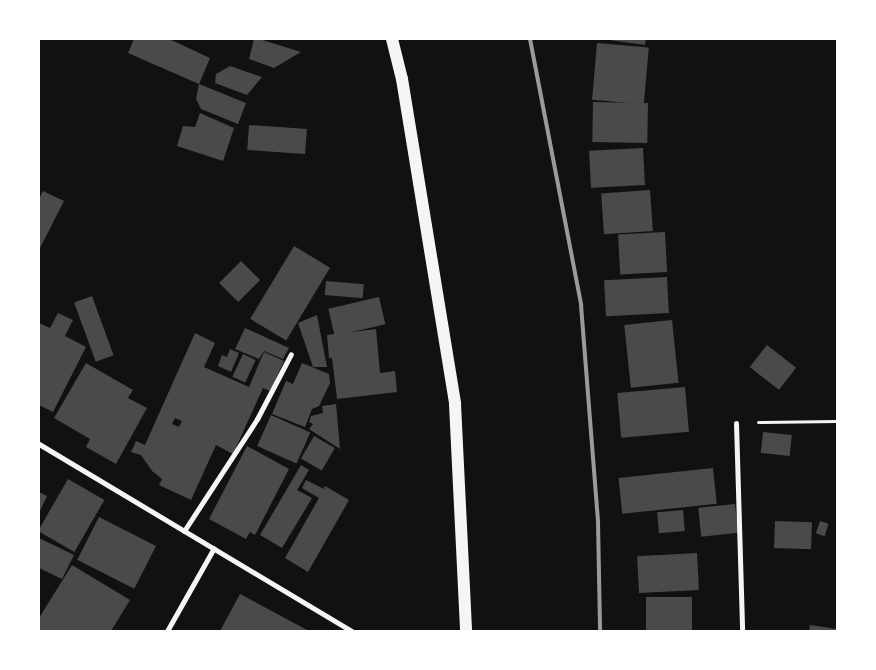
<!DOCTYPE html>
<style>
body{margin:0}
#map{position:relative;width:876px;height:670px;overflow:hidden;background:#111;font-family:Roboto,sans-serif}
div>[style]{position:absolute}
.building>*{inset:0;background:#4a4a4a;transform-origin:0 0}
.path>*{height:3px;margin:-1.5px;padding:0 1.5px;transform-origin:1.5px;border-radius:1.5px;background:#f5f5f5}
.minor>*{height:5px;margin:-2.5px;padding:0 2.5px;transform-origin:2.5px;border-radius:2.5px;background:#f5f5f5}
.primary>*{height:12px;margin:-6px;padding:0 6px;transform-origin:6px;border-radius:6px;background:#f5f5f5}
.rail>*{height:4px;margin:-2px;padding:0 2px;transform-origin:2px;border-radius:2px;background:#9a9a9a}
span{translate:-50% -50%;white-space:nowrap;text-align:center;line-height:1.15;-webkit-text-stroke:4px #fff;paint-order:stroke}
.frame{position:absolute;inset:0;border:40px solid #fff;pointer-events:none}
</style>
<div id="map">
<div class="building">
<div style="clip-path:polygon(134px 39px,169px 39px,210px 58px,199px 84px,128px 53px)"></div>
<div style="clip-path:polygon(254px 39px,259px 39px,301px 52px,274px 68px,249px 59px)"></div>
<div style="clip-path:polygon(602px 39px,646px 39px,645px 45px)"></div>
<div style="left:597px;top:43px;width:52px;height:57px;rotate:5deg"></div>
<div style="clip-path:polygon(230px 66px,262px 77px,247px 95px,215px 83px,216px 74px)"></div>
<div style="clip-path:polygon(199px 84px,246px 103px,238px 124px,201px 109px,196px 99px)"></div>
<div style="left:648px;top:103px;width:40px;height:55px;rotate:91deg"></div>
<div style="clip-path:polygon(200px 113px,234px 128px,223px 161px,177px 146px,183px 126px,195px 127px)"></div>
<div style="left:249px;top:125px;width:58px;height:25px;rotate:4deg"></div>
<div style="left:643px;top:148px;width:37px;height:54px;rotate:87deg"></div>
<div style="left:650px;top:190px;width:41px;height:49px;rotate:86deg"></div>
<div style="clip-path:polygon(43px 191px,64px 201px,39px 250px,39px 199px)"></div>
<div style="left:665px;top:232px;width:40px;height:47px;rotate:87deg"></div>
<div style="left:294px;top:246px;width:42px;height:85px;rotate:31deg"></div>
<div style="left:241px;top:261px;width:27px;height:31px;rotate:45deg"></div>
<div style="left:667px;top:277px;width:36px;height:63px;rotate:87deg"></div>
<div style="left:326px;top:281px;width:38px;height:14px;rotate:5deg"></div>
<div style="left:92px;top:296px;width:63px;height:19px;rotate:70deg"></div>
<div style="left:379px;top:297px;width:28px;height:52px;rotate:77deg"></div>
<div style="clip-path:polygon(58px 313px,73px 320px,65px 336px,86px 347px,53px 412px,39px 405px,39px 323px,50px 328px)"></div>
<div style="clip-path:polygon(317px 315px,327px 367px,313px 367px,298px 323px)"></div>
<div style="left:672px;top:320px;width:63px;height:48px;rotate:84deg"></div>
<div style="clip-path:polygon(245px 328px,289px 348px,283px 359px,264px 351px,259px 359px,235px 349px)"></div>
<div style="clip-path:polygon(376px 329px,380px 373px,395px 371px,397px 392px,337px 399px,332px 358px,329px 358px,327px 335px)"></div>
<div style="clip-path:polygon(evenodd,195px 333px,215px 343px,204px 367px,249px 387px,264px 352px,284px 361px,270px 391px,263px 388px,233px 454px,216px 445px,191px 500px,159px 485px,162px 479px,152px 471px,141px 455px,131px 452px,136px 441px,145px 445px,195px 333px,175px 418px,182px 421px,179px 427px,172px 424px,175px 418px)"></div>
<div style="left:767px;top:345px;width:37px;height:28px;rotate:38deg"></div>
<div style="clip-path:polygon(230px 349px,239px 353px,231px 372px,218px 366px,222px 355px,227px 357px)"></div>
<div style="left:243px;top:354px;width:14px;height:25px;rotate:25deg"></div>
<div style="clip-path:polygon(86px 363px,133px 390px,128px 398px,147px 408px,116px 464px,86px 447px,90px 439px,54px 418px)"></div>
<div style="clip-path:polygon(302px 363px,329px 374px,330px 383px,319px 406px,312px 409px,305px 427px,272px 414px,286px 381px,293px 384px)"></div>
<div style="left:685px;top:387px;width:45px;height:68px;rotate:85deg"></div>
<div style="clip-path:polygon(336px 404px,340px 449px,309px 429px,313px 424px,309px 422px,311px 416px,323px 413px,322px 406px)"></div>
<div style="left:271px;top:415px;width:43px;height:34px;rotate:24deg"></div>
<div style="left:763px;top:432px;width:29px;height:21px;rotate:6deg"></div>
<div style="left:314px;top:436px;width:24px;height:26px;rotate:30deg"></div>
<div style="clip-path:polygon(247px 446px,289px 469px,255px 535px,250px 532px,246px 539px,209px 519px)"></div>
<div style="clip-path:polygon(301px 465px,309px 470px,297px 490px,312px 498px,282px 548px,260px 535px)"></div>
<div style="left:713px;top:468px;width:36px;height:95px;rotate:84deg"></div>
<div style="left:68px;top:479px;width:42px;height:60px;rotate:30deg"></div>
<div style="clip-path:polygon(306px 480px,324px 489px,325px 486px,349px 500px,308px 572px,285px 558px,319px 498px,302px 488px)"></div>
<div style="clip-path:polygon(39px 492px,47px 496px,39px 513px)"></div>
<div style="left:735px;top:504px;width:29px;height:37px;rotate:84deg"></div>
<div style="left:683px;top:510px;width:21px;height:26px;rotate:85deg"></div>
<div style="left:99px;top:517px;width:64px;height:48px;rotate:27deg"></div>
<div style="left:775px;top:521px;width:37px;height:27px;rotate:2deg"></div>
<div style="left:820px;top:521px;width:9px;height:13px;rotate:18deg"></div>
<div style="clip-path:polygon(39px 538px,74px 555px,62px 579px,39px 568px)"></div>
<div style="left:697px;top:553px;width:37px;height:60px;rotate:87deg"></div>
<div style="clip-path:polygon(72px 565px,130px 600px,111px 631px,39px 631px,39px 618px)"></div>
<div style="clip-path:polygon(240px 594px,309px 631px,220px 631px)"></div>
<div style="left:646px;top:597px;width:46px;height:34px"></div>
<div style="clip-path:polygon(810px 625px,837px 629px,837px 631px,809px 631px)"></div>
</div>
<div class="path">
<div style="left:758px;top:422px;width:79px;rotate:-0.7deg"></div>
</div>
<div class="minor">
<div style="left:736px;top:423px;width:208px;rotate:88.3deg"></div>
<div style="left:39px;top:444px;width:364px;rotate:30.9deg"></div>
<div style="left:184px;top:531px;width:134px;rotate:-56.9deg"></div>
<div style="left:257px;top:419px;width:73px;rotate:-62.4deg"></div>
<div style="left:167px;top:631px;width:95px;rotate:-60.5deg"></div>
</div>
<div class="primary">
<div style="left:392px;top:39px;width:41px;rotate:76deg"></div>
<div style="left:402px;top:79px;width:329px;rotate:80.7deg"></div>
<div style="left:455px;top:404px;width:227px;rotate:87.2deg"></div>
</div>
<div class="rail">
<div style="left:530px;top:39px;width:271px;rotate:79.1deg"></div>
<div style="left:581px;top:305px;width:218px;rotate:85.5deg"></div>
<div style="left:598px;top:522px;width:109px;rotate:88.9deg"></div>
</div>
<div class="frame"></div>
</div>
